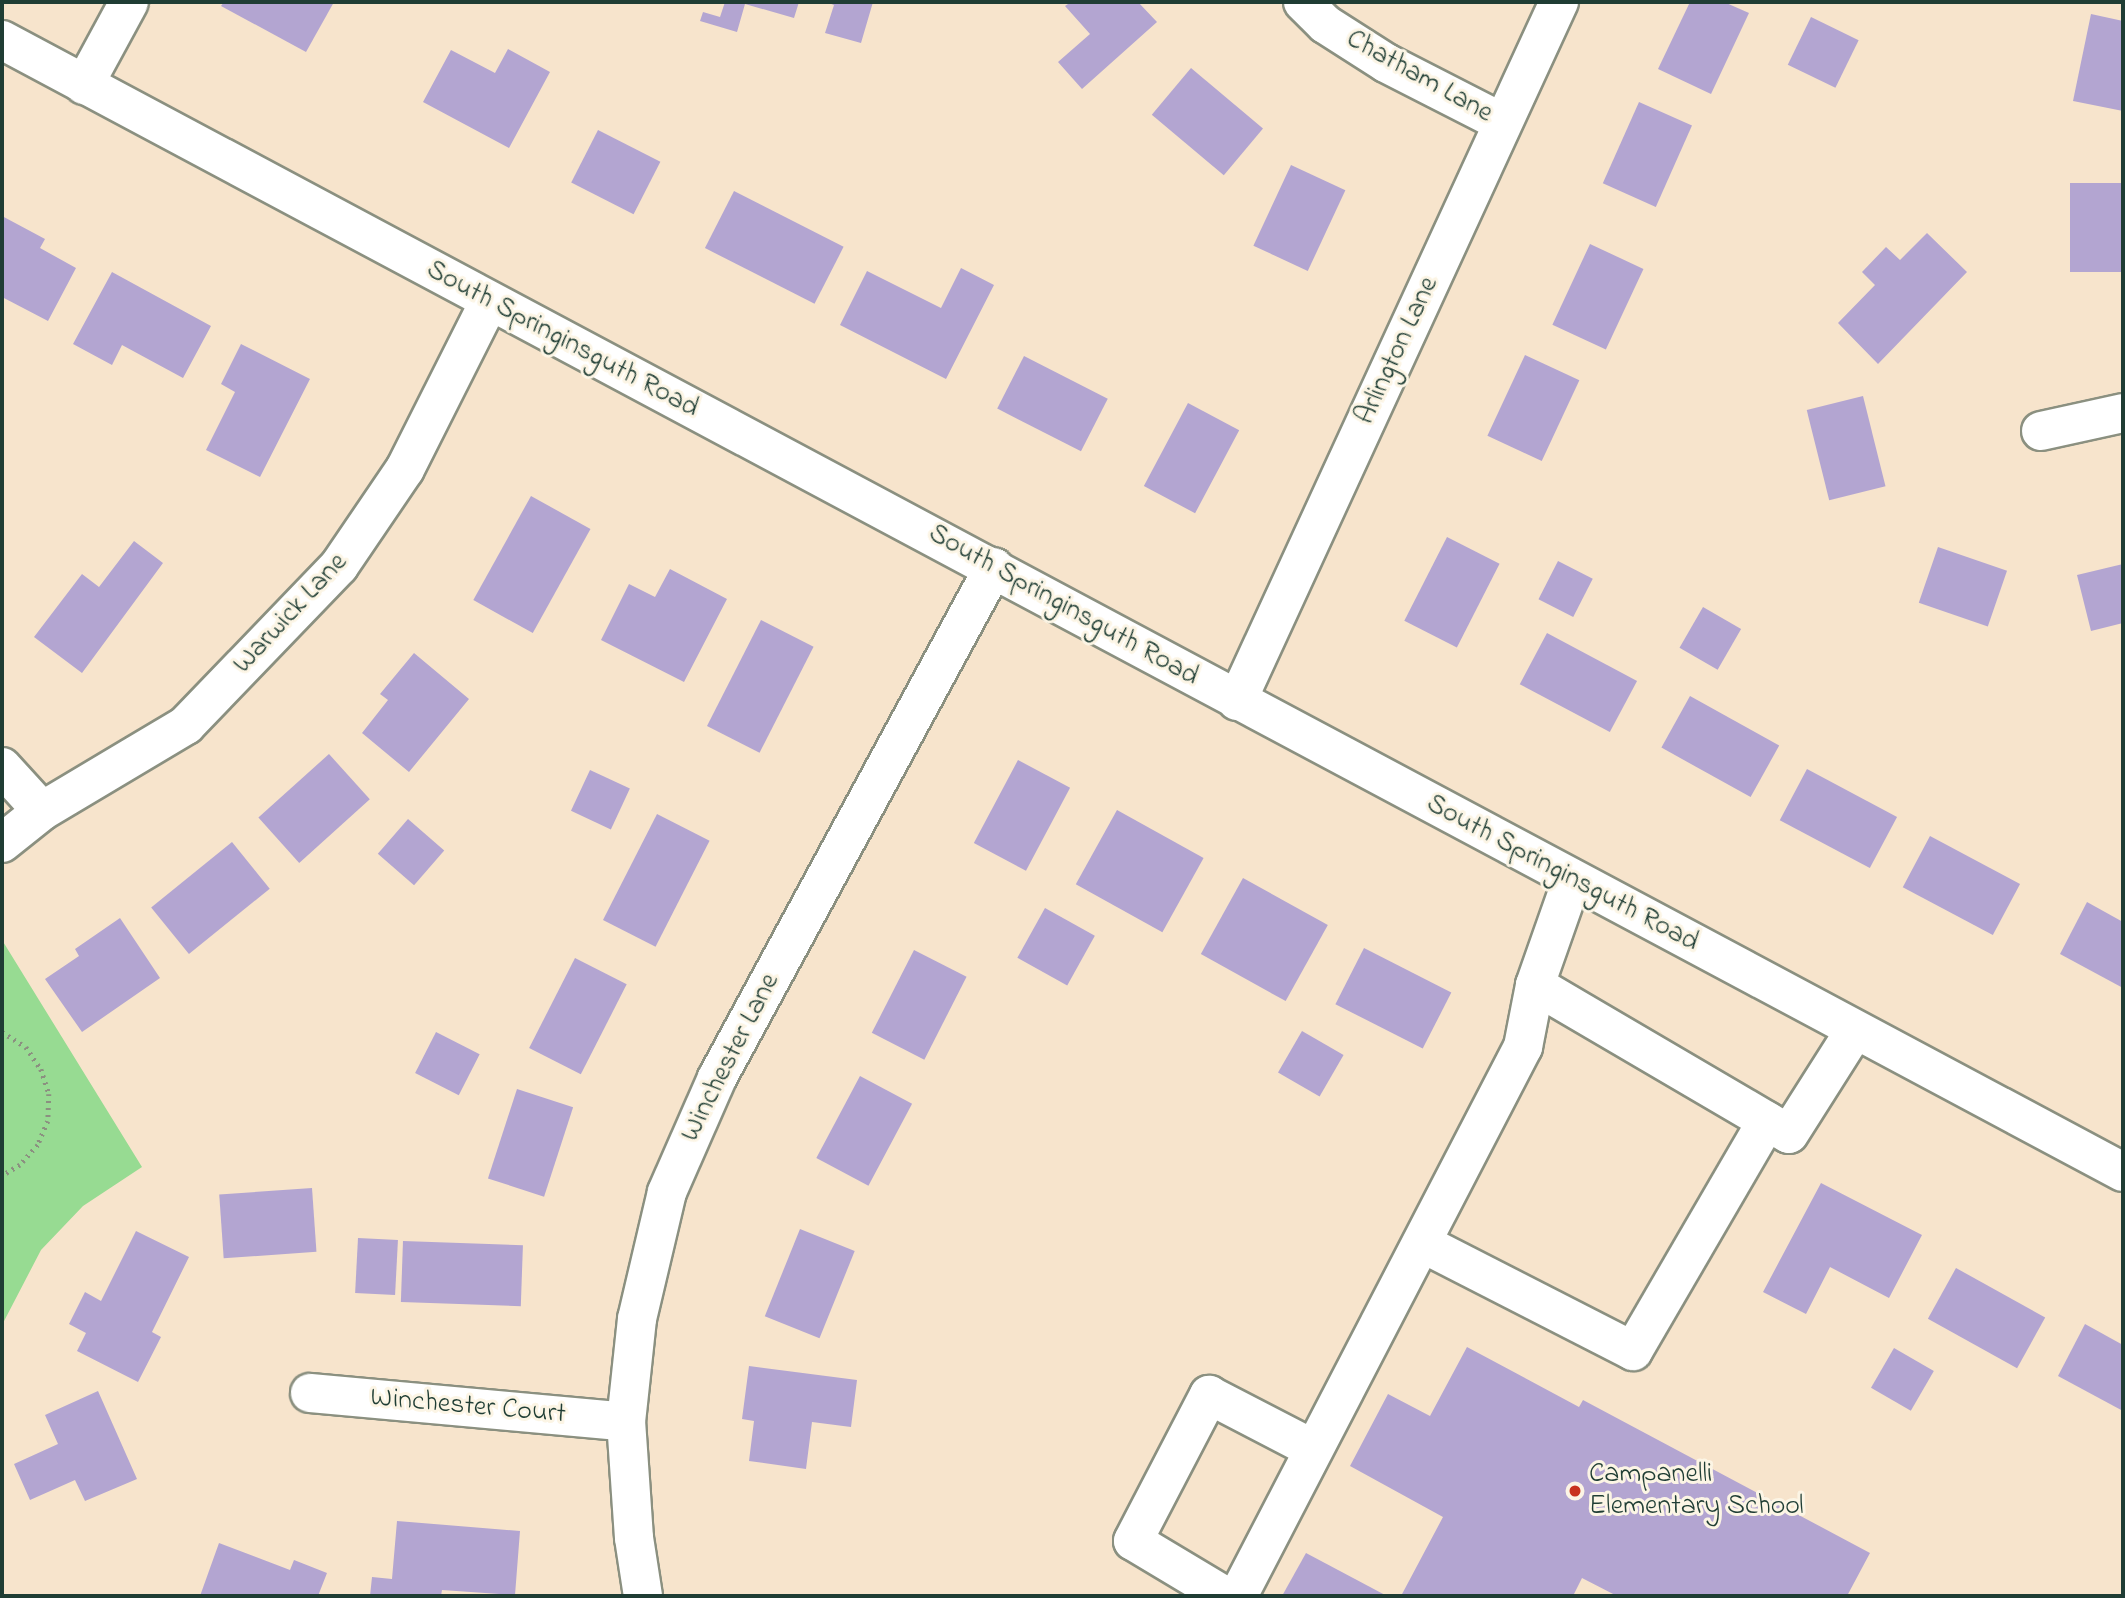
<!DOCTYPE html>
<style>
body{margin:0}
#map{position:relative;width:2125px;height:1598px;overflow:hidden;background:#f7e4cc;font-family:"Indie Flower",sans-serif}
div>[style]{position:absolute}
.green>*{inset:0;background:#97db92}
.building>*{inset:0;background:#b3a5d1;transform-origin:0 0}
.path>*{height:4.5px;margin-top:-2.25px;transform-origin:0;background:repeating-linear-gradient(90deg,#8b9080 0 2px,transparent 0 7px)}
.roads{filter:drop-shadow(2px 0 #8b9080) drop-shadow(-2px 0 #8b9080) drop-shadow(0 2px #8b9080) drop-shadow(0 -2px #8b9080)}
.minor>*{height:38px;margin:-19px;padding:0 19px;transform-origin:19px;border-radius:19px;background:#fff}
.dots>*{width:19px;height:19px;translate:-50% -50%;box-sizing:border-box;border:4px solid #fcf5e5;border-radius:50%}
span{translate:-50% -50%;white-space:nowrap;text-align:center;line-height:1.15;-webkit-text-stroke:6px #fcf5e5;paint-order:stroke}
.street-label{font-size:28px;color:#1f3d34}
.poi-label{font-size:28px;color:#1f3d34}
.left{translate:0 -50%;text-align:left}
.frame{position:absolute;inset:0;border:4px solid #1f3d34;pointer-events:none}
</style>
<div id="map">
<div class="green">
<div style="clip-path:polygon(2px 940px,142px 1167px,83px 1206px,41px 1250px,2px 1325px)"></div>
</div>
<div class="building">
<div style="clip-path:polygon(224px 2px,334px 2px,306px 52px,221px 6px)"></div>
<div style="clip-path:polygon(725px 2px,799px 2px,794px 18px,745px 4px,737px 32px,700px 21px,703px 12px,720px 17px)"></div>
<div style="clip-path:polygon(826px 2px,873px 2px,861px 43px,825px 33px,834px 5px)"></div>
<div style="clip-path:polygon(1071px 2px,1138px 2px,1157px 22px,1082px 89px,1058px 62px,1090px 34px,1065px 6px)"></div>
<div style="clip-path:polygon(1690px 2px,1724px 2px,1749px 13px,1711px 94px,1658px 69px)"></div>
<div style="clip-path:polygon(2091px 14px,2123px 21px,2123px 111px,2073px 101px)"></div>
<div style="left:1811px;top:17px;width:53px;height:53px;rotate:26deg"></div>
<div style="clip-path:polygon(508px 49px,550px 72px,509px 148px,423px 102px,451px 50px,495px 73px)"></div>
<div style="left:1191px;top:68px;width:94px;height:61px;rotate:40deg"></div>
<div style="left:1639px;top:102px;width:58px;height:89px;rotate:24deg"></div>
<div style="left:598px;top:130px;width:70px;height:59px;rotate:27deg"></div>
<div style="left:1291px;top:165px;width:60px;height:89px;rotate:25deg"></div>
<div style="left:2123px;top:183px;width:89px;height:53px;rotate:90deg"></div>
<div style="left:734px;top:191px;width:123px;height:64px;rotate:27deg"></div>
<div style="clip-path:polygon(2px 216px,45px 239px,40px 248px,76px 268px,48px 321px,2px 297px)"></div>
<div style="clip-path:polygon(1927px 233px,1967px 272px,1878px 364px,1838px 323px,1875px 285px,1862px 272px,1886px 247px,1900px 260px)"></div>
<div style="left:1590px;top:244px;width:59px;height:89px;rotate:25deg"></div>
<div style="clip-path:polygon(961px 268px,994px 285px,946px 379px,840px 325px,867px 271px,941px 308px)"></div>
<div style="clip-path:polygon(112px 272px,211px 326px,183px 378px,122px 345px,112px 365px,73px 344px)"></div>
<div style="clip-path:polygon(241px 344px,310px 379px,260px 477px,206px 450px,235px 392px,221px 384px)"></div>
<div style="left:1525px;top:355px;width:60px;height:89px;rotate:25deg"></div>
<div style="left:1024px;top:356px;width:94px;height:59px;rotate:27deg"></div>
<div style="left:1863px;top:396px;width:93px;height:58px;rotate:76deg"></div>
<div style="left:1188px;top:403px;width:58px;height:94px;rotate:28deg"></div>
<div style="left:531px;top:496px;width:68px;height:119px;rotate:29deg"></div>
<div style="left:1447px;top:537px;width:59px;height:94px;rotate:27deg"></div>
<div style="clip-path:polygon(134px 541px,163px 563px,82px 673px,34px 637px,82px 574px,99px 587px)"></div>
<div style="left:1938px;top:547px;width:73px;height:59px;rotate:19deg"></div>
<div style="left:1558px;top:561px;width:39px;height:43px;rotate:27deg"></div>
<div style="clip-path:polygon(2123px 564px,2123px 623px,2091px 631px,2077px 575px)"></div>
<div style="clip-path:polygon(670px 569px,727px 599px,684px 682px,601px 640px,629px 584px,655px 597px)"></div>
<div style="left:1703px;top:607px;width:44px;height:47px;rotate:30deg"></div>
<div style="left:761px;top:620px;width:59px;height:119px;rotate:27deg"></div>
<div style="left:1547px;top:633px;width:102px;height:58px;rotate:28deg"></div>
<div style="clip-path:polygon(414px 653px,469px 699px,409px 772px,362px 733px,388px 700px,380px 694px)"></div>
<div style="left:1690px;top:696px;width:102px;height:59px;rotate:29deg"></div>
<div style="left:329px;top:754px;width:61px;height:95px;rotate:48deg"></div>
<div style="left:1018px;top:760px;width:59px;height:94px;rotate:28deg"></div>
<div style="left:1807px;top:769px;width:102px;height:58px;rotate:28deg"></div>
<div style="left:590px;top:770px;width:44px;height:45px;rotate:25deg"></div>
<div style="left:1117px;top:810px;width:99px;height:85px;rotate:29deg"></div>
<div style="left:657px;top:814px;width:59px;height:119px;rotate:27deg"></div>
<div style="left:408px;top:819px;width:48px;height:46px;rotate:41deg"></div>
<div style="left:1930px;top:836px;width:102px;height:58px;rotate:28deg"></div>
<div style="left:232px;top:842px;width:60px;height:104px;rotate:51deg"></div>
<div style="left:1243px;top:878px;width:97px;height:87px;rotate:29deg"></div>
<div style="clip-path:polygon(2087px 902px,2123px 922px,2123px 988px,2060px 954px)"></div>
<div style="left:1045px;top:908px;width:57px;height:57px;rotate:29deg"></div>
<div style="clip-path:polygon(120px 918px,160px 978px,82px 1032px,45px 979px,79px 956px,75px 949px)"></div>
<div style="left:1364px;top:948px;width:98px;height:63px;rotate:27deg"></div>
<div style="left:914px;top:950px;width:59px;height:93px;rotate:27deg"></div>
<div style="left:575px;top:958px;width:58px;height:101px;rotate:27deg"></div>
<div style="left:1302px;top:1031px;width:48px;height:48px;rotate:30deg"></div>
<div style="left:436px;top:1032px;width:49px;height:46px;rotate:27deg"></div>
<div style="left:860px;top:1076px;width:59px;height:93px;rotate:28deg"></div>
<div style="left:517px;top:1089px;width:59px;height:94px;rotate:18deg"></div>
<div style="clip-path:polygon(1821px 1183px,1922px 1235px,1889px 1298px,1830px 1267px,1806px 1314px,1763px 1292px)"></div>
<div style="left:312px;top:1188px;width:64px;height:93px;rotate:86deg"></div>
<div style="left:800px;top:1229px;width:59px;height:94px;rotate:22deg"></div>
<div style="clip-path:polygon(136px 1231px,189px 1257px,152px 1332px,161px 1337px,138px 1382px,77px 1351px,86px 1333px,69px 1324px,85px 1292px,101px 1301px)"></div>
<div style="left:358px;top:1238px;width:40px;height:55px;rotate:3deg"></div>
<div style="left:403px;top:1241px;width:120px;height:61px;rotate:2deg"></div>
<div style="left:1956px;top:1268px;width:102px;height:58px;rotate:29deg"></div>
<div style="clip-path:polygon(2085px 1324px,2123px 1345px,2123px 1411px,2058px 1376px)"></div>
<div style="clip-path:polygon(1467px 1347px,1579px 1407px,1583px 1400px,1870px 1553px,1847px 1596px,1617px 1596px,1582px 1578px,1573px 1596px,1401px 1596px,1443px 1517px,1350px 1466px,1388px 1394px,1430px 1416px)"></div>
<div style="left:1894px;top:1348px;width:46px;height:46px;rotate:30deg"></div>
<div style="clip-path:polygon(749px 1366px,857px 1380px,851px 1427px,812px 1422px,806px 1469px,749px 1461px,754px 1421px,742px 1419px)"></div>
<div style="clip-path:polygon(98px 1391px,137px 1479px,85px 1501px,75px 1480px,30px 1500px,14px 1464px,58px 1444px,45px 1415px)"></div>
<div style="clip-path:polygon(397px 1521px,520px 1531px,515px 1595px,442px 1590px,441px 1596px,370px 1596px,372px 1577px,392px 1579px)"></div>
<div style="clip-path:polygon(219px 1543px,290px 1570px,294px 1560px,327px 1573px,318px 1596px,200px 1596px)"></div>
<div style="clip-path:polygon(1306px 1553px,1387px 1596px,1282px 1596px)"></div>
</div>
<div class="path">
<div style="left:2px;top:1032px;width:28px;rotate:32deg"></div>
<div style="left:26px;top:1047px;width:27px;rotate:56deg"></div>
<div style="left:41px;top:1069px;width:26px;rotate:72deg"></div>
<div style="left:49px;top:1094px;width:27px;rotate:92deg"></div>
<div style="left:48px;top:1121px;width:26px;rotate:113deg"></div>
<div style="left:38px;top:1145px;width:27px;rotate:132deg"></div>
<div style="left:20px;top:1165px;width:21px;rotate:149deg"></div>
</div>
<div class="roads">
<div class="minor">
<div style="left:1303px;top:2px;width:31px;rotate:45deg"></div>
<div style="left:1325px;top:24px;width:72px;rotate:32.6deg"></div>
<div style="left:1386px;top:63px;width:131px;rotate:27.1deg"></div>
<div style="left:2px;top:40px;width:2404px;rotate:28.09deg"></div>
<div style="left:84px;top:85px;width:94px;rotate:-61.5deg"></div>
<div style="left:2041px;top:431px;width:84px;rotate:-12.4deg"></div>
<div style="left:1237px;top:701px;width:770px;rotate:-65.27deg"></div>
<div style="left:2px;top:767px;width:59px;rotate:47.7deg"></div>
<div style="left:2px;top:843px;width:51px;rotate:-38.7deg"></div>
<div style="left:42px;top:811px;width:168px;rotate:-30.8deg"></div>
<div style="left:186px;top:725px;width:221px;rotate:-46.1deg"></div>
<div style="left:339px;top:566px;width:117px;rotate:-55.8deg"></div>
<div style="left:405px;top:469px;width:187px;rotate:-63.3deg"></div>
<div style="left:1535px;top:985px;width:294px;rotate:30.4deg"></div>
<div style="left:1789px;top:1134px;width:123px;rotate:-57.6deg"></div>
<div style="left:1422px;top:1243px;width:237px;rotate:27.1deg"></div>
<div style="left:1633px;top:1351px;width:266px;rotate:-59.8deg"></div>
<div style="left:310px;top:1393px;width:317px;rotate:5.2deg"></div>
<div style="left:643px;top:1596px;width:59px;rotate:-98.8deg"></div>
<div style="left:634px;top:1538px;width:116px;rotate:-93.9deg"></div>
<div style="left:626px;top:1422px;width:104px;rotate:-83.9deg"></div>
<div style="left:637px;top:1319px;width:130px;rotate:-76.7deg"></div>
<div style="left:667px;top:1192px;width:124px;rotate:-66.3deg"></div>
<div style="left:717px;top:1078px;width:581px;rotate:-61.54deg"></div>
<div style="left:1225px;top:1596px;width:107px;rotate:-149.1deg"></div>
<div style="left:1133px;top:1541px;width:165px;rotate:-62.5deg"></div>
<div style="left:1209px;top:1395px;width:117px;rotate:27.4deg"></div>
<div style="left:1238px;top:1596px;width:619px;rotate:-62.57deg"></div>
<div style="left:1523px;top:1047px;width:63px;rotate:-79deg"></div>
<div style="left:1535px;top:985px;width:111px;rotate:-70.6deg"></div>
</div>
</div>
<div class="dots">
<div style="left:1575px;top:1491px;background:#c8321e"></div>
</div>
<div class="street-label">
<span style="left:1419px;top:77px;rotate:29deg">Chatham Lane</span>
<span style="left:562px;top:340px;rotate:28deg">South Springinsguth Road</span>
<span style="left:1398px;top:351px;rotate:-65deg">Arlington Lane</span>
<span style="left:1063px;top:606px;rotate:29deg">South Springinsguth Road</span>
<span style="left:291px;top:614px;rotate:-47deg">Warwick Lane</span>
<span style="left:1562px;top:874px;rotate:28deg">South Springinsguth Road</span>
<span style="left:731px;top:1058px;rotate:-63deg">Winchester Lane</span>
<span style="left:468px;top:1407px;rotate:5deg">Winchester Court</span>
</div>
<div class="poi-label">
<span class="left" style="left:1589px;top:1491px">Campanelli<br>Elementary School</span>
</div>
<div class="frame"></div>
</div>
